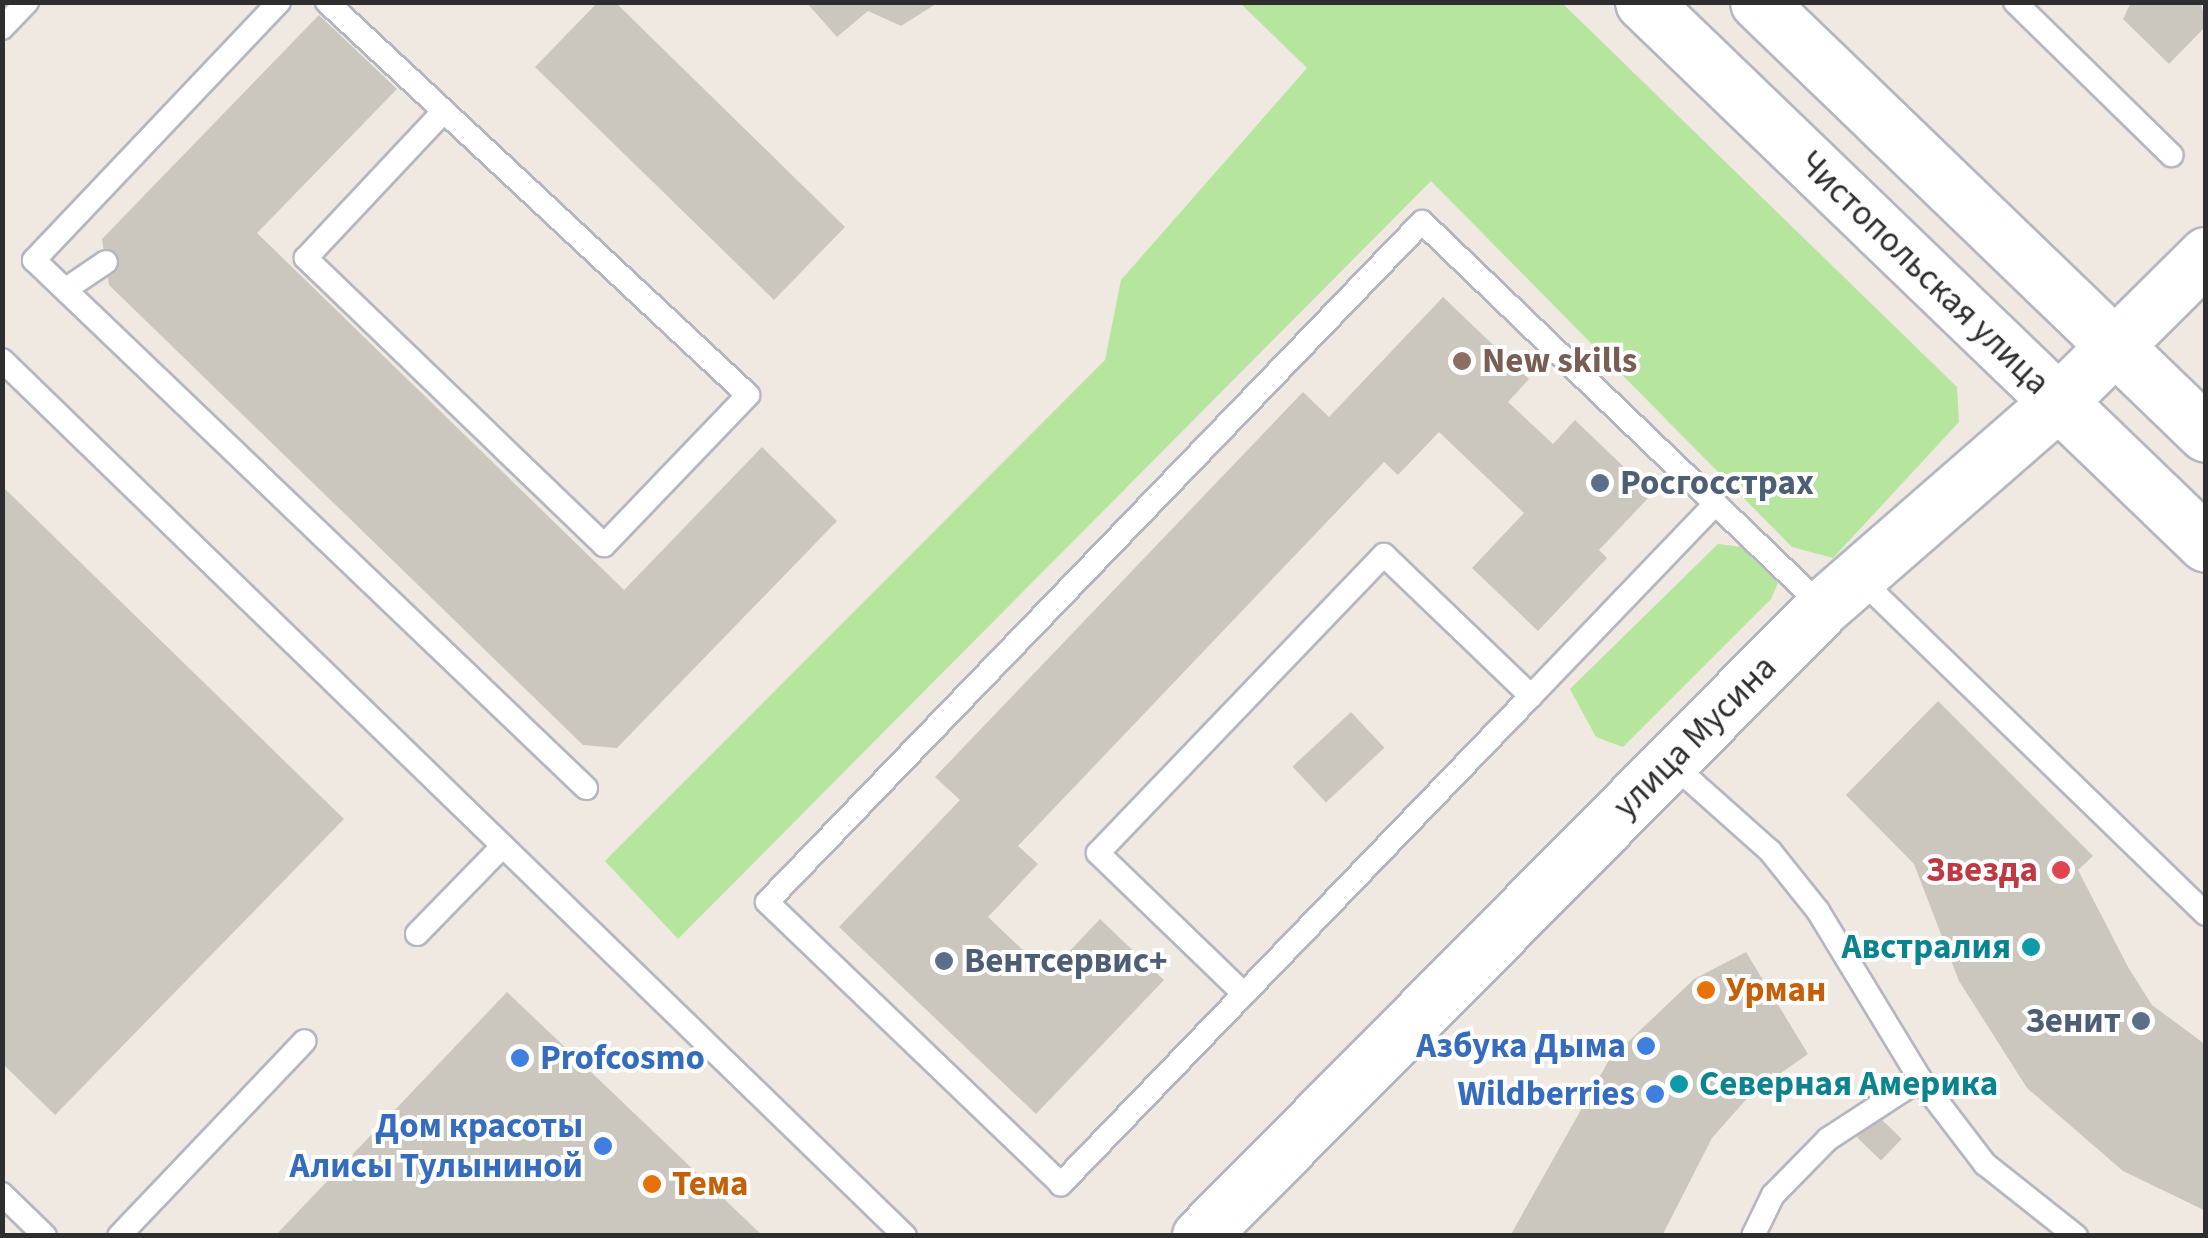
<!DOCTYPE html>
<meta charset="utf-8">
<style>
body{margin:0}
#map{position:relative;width:2208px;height:1238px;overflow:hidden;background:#efe9e1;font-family:"Source Sans 3",sans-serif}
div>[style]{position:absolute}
.green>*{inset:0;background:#b6e59e}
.building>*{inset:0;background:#cbc7bf;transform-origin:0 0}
.roads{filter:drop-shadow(2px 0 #b4b7c1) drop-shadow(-2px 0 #b4b7c1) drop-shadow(0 2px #b4b7c1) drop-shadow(0 -2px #b4b7c1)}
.service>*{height:22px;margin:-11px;padding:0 11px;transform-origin:11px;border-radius:11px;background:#fff}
.tertiary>*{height:55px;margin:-27.5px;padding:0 27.5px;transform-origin:27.5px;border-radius:27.5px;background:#fff}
.secondary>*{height:55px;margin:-27.5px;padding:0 27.5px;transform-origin:27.5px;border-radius:27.5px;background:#fff}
.dots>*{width:28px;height:28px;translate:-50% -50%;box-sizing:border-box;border:5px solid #fff;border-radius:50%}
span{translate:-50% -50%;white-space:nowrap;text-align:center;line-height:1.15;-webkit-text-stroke:8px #fff;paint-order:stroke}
.street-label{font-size:35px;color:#2e2e2e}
.education-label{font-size:35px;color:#785e54;font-weight:700}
.left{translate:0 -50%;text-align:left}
.service-label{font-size:35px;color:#4e5e75;font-weight:700}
.right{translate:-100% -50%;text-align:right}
.health-label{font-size:35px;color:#be3a42;font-weight:700}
.culture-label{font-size:35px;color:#0d838f;font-weight:700}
.food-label{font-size:35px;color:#c56008;font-weight:700}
.shop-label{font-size:35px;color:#366cbe;font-weight:700}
.frame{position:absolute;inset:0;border:5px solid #2e2e2e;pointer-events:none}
</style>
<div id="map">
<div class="green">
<div style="clip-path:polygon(1240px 3px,1562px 3px,1957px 387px,1959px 422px,1833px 558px,1792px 547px,1431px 181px,678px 939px,605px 861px,1105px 360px,1121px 280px,1307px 68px)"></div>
<div style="clip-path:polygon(1718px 544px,1742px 547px,1778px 583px,1771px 599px,1623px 747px,1596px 737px,1570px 689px)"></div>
</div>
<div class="building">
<div style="clip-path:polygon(598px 2px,615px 2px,845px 227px,774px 300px,535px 67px)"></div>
<div style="clip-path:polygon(806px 2px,939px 2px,901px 26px,868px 11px,837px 37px)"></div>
<div style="clip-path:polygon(2131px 2px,2201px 2px,2206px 26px,2169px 64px,2123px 19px)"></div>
<div style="clip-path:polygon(319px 15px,397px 89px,257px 233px,624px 590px,762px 447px,837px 521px,617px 748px,583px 745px,109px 285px,102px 239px)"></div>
<div style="clip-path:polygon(1443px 297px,1529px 379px,1508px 402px,1553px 444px,1575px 420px,1652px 494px,1599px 550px,1607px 558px,1538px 631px,1472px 568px,1524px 513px,1439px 432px,1398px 475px,1384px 462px,1018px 846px,1038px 864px,988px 917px,1048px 974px,1100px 919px,1164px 980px,1036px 1114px,839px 927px,960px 800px,935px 777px,1303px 392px,1329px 417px)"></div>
<div style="clip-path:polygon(2px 486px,344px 819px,55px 1115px,2px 1063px)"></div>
<div style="clip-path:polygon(1938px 701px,2093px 856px,2078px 870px,2128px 967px,2152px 1005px,2206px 1045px,2206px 1211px,2123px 1171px,2027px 1088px,1959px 981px,1914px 864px,1846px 795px)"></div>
<div style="left:1351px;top:712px;width:49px;height:80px;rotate:47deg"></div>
<div style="clip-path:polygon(1746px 952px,1808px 1054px,1751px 1094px,1712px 1138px,1662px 1236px,1510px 1236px,1609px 1060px,1694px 979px)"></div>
<div style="clip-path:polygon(507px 992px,763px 1236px,275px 1236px)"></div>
<div style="left:1878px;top:1116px;width:33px;height:30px;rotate:44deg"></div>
</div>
<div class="roads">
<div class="service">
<div style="left:279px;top:2px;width:356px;rotate:133.5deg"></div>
<div style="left:34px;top:260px;width:764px;rotate:43.73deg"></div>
<div style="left:327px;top:2px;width:576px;rotate:43.03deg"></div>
<div style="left:748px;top:395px;width:208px;rotate:133.8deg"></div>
<div style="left:604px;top:545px;width:414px;rotate:-136.1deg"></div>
<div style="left:306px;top:258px;width:197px;rotate:-46.8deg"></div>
<div style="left:2015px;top:2px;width:219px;rotate:44.4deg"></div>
<div style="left:2px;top:28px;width:36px;rotate:-46deg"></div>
<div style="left:66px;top:289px;width:48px;rotate:-34deg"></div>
<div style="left:2px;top:360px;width:1258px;rotate:44.13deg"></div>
<div style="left:1858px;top:577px;width:484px;rotate:44.1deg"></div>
<div style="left:1531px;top:696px;width:678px;rotate:133.92deg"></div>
<div style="left:1061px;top:1184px;width:407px;rotate:-136.2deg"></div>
<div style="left:767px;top:902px;width:944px;rotate:-46.07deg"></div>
<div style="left:1422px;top:222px;width:556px;rotate:43.83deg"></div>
<div style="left:1670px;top:762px;width:134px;rotate:41.7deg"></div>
<div style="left:1770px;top:851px;width:77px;rotate:51.3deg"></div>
<div style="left:1818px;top:911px;width:197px;rotate:58.7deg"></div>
<div style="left:1920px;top:1079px;width:107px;rotate:52.6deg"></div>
<div style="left:1985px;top:1164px;width:116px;rotate:38.4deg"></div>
<div style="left:417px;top:934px;width:123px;rotate:-45.7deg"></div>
<div style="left:1244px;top:994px;width:203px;rotate:-136deg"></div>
<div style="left:1098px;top:853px;width:413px;rotate:-46.2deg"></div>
<div style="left:1384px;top:555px;width:204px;rotate:43.8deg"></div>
<div style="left:1531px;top:696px;width:266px;rotate:-46.2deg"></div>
<div style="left:2px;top:1194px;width:60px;rotate:44.3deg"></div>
<div style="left:119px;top:1236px;width:269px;rotate:-46.4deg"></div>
<div style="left:1753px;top:1236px;width:46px;rotate:-64deg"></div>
<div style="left:1773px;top:1195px;width:78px;rotate:-45.5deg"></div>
<div style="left:1828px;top:1139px;width:110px;rotate:-33.1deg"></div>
</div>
<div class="tertiary">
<div style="left:1200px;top:1236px;width:885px;rotate:-45.27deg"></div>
<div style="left:1823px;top:607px;width:312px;rotate:-41.1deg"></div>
<div style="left:2058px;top:402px;width:209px;rotate:-44.8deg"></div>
</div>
<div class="secondary">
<div style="left:1643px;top:2px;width:781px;rotate:43.91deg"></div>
<div style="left:1758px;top:2px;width:622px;rotate:43.96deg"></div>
</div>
</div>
<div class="dots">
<div style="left:1462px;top:361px;background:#8d6e63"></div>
<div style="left:1600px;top:483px;background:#5c6f8a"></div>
<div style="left:2061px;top:870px;background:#e0444e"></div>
<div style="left:2031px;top:947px;background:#0f9aa8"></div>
<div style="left:944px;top:961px;background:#5c6f8a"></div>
<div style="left:1706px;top:990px;background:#e8710a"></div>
<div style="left:2141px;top:1021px;background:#5c6f8a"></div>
<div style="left:1646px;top:1046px;background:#3f7fe0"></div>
<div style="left:520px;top:1058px;background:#3f7fe0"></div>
<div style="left:1679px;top:1084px;background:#0f9aa8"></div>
<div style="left:1655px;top:1094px;background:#3f7fe0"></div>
<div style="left:603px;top:1146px;background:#3f7fe0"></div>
<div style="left:652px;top:1184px;background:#e8710a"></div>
</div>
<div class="street-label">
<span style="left:1924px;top:273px;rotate:44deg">Чистопольская улица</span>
<span style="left:1695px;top:737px;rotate:-45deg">улица Мусина</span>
</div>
<div class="education-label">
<span class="left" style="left:1482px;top:361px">New skills</span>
</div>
<div class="service-label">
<span class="left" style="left:1620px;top:483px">Росгосстрах</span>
<span class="left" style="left:964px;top:961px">Вентсервис+</span>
<span class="right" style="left:2121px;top:1021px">Зенит</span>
</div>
<div class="health-label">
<span class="right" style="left:2038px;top:870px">Звезда</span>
</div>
<div class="culture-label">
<span class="right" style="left:2011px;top:947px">Австралия</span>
<span class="left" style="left:1699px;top:1084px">Северная Америка</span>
</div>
<div class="food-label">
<span class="left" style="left:1726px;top:990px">Урман</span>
<span class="left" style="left:672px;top:1184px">Тема</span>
</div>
<div class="shop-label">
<span class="right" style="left:1626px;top:1046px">Азбука Дыма</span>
<span class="left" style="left:540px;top:1058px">Profcosmo</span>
<span class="right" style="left:1635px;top:1094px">Wildberries</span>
<span class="right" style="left:583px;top:1146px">Дом красоты<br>Алисы Тулыниной</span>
</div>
<div class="frame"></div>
</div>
